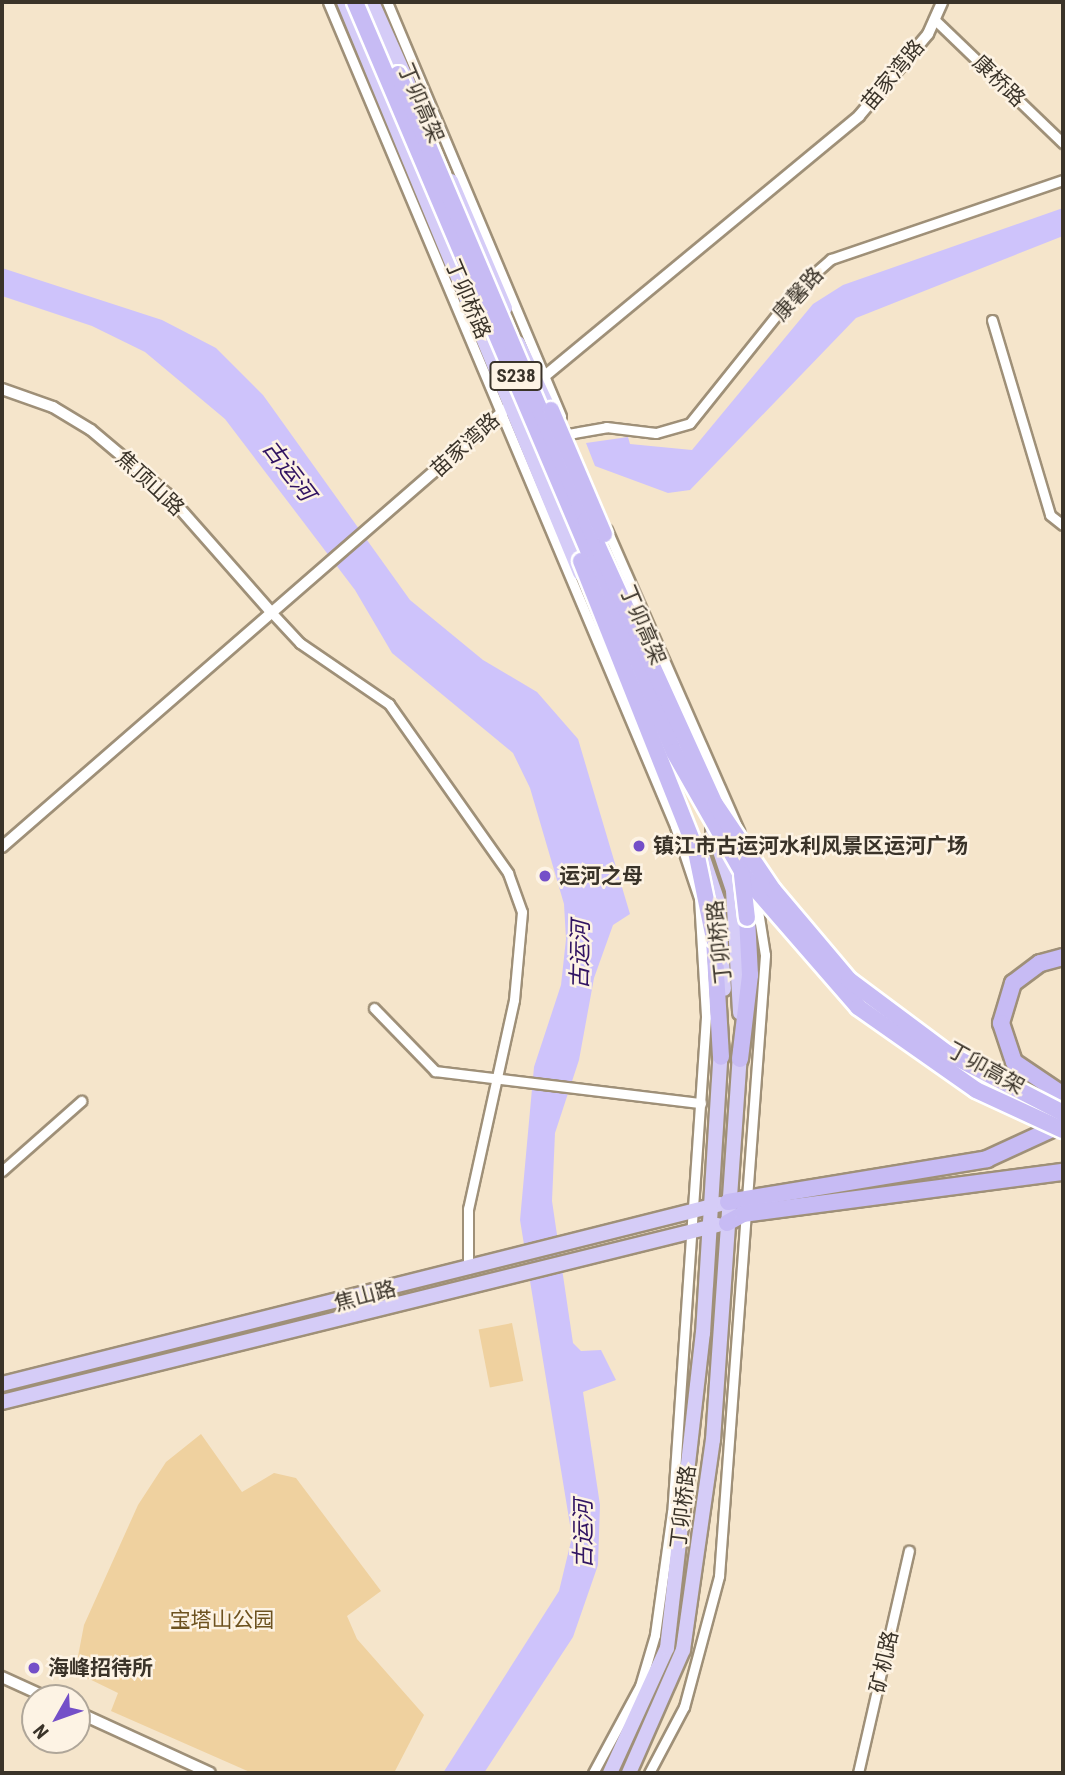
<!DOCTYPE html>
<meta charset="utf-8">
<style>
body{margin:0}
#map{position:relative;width:1065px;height:1775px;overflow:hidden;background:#f5e5cb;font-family:"Roboto Condensed","Noto Sans SC",sans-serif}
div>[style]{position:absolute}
.green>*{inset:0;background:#efd19f;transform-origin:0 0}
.water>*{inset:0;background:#cec3fb}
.roads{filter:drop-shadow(2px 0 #9f9078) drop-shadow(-2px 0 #9f9078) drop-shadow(0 2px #9f9078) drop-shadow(0 -2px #9f9078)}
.minor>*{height:9px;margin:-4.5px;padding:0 4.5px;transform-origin:4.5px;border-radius:4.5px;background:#fff}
.tertiary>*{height:10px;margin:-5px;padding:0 5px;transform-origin:5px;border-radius:5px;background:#fff}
.primary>*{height:14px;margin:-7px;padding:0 7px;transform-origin:7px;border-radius:7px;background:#d5ccf7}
.trunk>*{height:16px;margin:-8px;padding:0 8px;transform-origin:8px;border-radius:8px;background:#c7bbf4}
.bridges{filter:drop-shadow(2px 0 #fff) drop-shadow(-2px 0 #fff) drop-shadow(0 2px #fff) drop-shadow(0 -2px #fff)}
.trunk-bridge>*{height:16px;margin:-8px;padding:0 8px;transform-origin:8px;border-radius:8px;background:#c7bbf4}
.dots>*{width:19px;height:19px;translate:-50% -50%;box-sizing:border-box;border:4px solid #fdf3e4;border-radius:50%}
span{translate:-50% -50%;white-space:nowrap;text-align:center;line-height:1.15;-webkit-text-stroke:5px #fdf3e4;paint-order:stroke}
.shield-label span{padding:2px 5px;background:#fdf3e4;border:2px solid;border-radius:5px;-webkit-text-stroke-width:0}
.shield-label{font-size:19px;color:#3a3329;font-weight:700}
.street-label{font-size:21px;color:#3a3329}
.poi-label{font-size:21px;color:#3a3329;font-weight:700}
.left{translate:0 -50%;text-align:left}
.park-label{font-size:21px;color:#6d521f}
.water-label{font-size:23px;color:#311462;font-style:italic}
.frame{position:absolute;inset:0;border:4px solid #3a3329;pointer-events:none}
.north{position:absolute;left:21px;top:1684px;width:70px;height:70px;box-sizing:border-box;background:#fdf3e4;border:2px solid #afa699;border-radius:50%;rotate:230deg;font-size:19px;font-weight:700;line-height:28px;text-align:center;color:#3a3329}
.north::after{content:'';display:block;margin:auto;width:24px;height:32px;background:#744fc8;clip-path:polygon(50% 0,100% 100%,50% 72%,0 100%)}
</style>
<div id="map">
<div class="green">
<div style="left:512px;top:1323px;width:59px;height:34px;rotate:79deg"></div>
<div style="clip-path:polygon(201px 1434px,242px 1492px,274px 1473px,296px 1478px,381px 1591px,347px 1616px,357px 1639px,424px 1715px,394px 1773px,252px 1773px,111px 1711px,118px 1693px,75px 1672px,84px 1625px,138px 1505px,166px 1462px)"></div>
</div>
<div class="water">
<div style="clip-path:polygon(1063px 208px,1063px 236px,856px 318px,690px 490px,668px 493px,595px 466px,586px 443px,628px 437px,630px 444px,692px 450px,813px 304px,843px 285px)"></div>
<div style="clip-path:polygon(2px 268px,162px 320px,216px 348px,263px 395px,410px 600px,483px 660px,537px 692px,578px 739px,630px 914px,613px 925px,594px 978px,579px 1060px,555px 1133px,552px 1201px,573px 1343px,581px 1351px,601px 1350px,616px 1380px,583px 1392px,600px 1505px,598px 1565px,573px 1637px,484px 1773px,443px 1773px,559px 1591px,572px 1537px,520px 1220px,534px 1067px,561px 985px,566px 939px,564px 904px,530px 788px,513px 753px,392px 653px,355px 590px,225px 419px,145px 352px,92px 326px,2px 296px)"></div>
</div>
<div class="roads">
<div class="minor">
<div style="left:328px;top:2px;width:894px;rotate:67.16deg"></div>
<div style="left:675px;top:826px;width:76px;rotate:71.6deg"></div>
<div style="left:699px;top:898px;width:119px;rotate:86.6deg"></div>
<div style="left:706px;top:1017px;width:496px;rotate:93.9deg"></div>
<div style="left:672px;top:1512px;width:124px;rotate:97.9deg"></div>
<div style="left:655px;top:1635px;width:53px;rotate:106.4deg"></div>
<div style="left:640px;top:1686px;width:99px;rotate:118.4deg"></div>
<div style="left:387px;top:2px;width:449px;rotate:67.2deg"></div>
<div style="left:934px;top:19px;width:179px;rotate:43.9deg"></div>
<div style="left:992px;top:320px;width:203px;rotate:73.4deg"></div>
<div style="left:1050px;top:515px;width:16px;rotate:38deg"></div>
<div style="left:568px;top:434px;width:39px;rotate:-10deg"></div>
<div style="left:606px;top:427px;width:50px;rotate:6.8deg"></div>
<div style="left:656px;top:433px;width:35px;rotate:-16deg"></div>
<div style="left:690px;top:423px;width:174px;rotate:-51.3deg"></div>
<div style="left:799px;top:287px;width:43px;rotate:-41.2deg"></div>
<div style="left:831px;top:259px;width:245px;rotate:-18.8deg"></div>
<div style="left:607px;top:530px;width:329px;rotate:66.3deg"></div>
<div style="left:272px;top:613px;width:41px;rotate:47deg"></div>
<div style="left:300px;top:643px;width:108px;rotate:34.4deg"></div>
<div style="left:389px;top:704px;width:207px;rotate:54.8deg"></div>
<div style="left:508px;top:873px;width:41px;rotate:70.3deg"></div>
<div style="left:522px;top:912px;width:88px;rotate:95.2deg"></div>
<div style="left:514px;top:1000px;width:214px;rotate:102.4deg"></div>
<div style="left:468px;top:1209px;width:60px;rotate:90deg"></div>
<div style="left:374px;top:1008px;width:88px;rotate:45.9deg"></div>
<div style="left:435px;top:1071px;width:268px;rotate:6.9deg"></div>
<div style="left:2px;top:1171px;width:106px;rotate:-41.5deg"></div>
<div style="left:649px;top:1773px;width:75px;rotate:-62.1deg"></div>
<div style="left:684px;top:1707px;width:136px;rotate:-75deg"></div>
<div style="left:719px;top:1576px;width:623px;rotate:-85.76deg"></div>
<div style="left:765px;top:955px;width:64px;rotate:-99deg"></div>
<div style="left:858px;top:1773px;width:228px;rotate:-77.1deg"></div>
</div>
<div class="tertiary">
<div style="left:534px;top:385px;width:422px;rotate:-39.6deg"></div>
<div style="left:859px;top:116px;width:107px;rotate:-49.9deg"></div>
<div style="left:928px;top:34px;width:35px;rotate:-66deg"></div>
<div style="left:2px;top:389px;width:54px;rotate:19.4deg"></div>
<div style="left:53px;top:407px;width:44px;rotate:31.2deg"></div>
<div style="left:91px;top:430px;width:99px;rotate:40.1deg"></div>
<div style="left:167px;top:494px;width:159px;rotate:48.6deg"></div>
<div style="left:2px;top:847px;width:678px;rotate:-41deg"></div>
<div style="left:2px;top:1677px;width:51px;rotate:24.5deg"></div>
<div style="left:77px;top:1712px;width:146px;rotate:24.6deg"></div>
</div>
<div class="primary">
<div style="left:344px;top:2px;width:618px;rotate:67.54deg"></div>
<div style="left:372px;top:2px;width:89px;rotate:66deg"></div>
<div style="left:451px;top:181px;width:138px;rotate:67deg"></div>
<div style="left:518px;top:343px;width:85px;rotate:64.9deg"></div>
<div style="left:713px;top:830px;width:63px;rotate:71.6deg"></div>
<div style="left:733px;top:890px;width:123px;rotate:86.7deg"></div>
<div style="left:703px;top:858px;width:46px;rotate:71.2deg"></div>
<div style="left:718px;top:902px;width:87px;rotate:86.1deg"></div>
<div style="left:2px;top:1384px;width:740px;rotate:-14.07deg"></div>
<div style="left:2px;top:1402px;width:737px;rotate:-13.9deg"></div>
<div style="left:610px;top:1773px;width:137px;rotate:-65.5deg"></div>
<div style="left:667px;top:1648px;width:317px;rotate:-83.5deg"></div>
<div style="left:703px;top:1333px;width:286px;rotate:-86.4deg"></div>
<div style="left:629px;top:1773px;width:134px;rotate:-66.3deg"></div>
<div style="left:683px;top:1650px;width:212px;rotate:-81.9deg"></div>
<div style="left:713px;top:1440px;width:390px;rotate:-86deg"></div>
</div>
<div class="trunk">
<div style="left:714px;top:939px;width:118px;rotate:86.6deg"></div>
<div style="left:1063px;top:957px;width:24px;rotate:165deg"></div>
<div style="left:1040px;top:963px;width:34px;rotate:143deg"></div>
<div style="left:1013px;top:983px;width:42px;rotate:106.7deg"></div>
<div style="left:1001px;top:1023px;width:41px;rotate:71.6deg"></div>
<div style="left:1014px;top:1062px;width:59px;rotate:34deg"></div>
<div style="left:740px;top:1059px;width:85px;rotate:-83.2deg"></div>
<div style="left:750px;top:975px;width:57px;rotate:-93deg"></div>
<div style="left:728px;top:1202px;width:263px;rotate:-9.4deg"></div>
<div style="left:987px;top:1159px;width:84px;rotate:-24.7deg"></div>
<div style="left:727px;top:1223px;width:18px;rotate:-29deg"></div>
<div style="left:743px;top:1214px;width:323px;rotate:-7.5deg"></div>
</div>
</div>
<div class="bridges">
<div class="trunk-bridge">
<div style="left:355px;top:2px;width:815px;rotate:66.96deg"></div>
<div style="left:674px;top:752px;width:145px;rotate:60.3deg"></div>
<div style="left:746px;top:878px;width:171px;rotate:49deg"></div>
<div style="left:858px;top:1007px;width:144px;rotate:35.1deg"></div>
<div style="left:976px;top:1090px;width:96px;rotate:24.7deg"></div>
<div style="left:398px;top:74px;width:484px;rotate:67.1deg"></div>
<div style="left:586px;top:520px;width:312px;rotate:65.6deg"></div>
<div style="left:715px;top:804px;width:104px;rotate:56deg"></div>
<div style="left:773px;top:890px;width:118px;rotate:49.8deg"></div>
<div style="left:849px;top:980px;width:122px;rotate:36.7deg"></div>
<div style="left:947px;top:1053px;width:131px;rotate:27.3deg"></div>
<div style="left:551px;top:410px;width:135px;rotate:66.9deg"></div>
<div style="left:581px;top:561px;width:308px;rotate:68.3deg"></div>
<div style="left:695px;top:847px;width:94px;rotate:78.3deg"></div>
<div style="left:742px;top:875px;width:43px;rotate:83.4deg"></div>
</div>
</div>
<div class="dots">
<div style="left:639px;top:846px;background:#744fc8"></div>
<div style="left:545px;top:876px;background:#744fc8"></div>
<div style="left:34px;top:1668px;background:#744fc8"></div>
</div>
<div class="shield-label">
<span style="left:516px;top:376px">S238</span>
</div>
<div class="street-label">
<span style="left:893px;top:75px;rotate:-50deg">苗家湾路</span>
<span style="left:999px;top:81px;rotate:44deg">康桥路</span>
<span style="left:421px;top:103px;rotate:67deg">丁卯高架</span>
<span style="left:798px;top:294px;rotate:-48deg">康馨路</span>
<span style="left:468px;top:299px;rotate:67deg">丁卯桥路</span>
<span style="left:465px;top:445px;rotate:-42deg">苗家湾路</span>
<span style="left:150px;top:483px;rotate:43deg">焦顶山路</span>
<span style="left:643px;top:625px;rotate:67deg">丁卯高架</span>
<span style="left:719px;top:942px;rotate:-96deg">丁卯桥路</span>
<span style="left:986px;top:1068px;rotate:29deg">丁卯高架</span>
<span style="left:365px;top:1296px;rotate:-15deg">焦山路</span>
<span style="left:683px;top:1507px;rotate:-83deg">丁卯桥路</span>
<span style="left:884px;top:1662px;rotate:-77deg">矿机路</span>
</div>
<div class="poi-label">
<span class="left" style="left:653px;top:846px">镇江市古运河水利风景区运河广场</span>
<span class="left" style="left:559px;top:876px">运河之母</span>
<span class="left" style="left:48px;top:1668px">海峰招待所</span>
</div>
<div class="park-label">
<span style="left:222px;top:1620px">宝塔山公园</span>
</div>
<div class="water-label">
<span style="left:288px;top:471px;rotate:53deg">古运河</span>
<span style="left:581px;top:955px;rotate:-89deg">古运河</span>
<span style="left:584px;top:1534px;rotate:-90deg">古运河</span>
</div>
<div class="frame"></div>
<div class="north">N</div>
</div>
